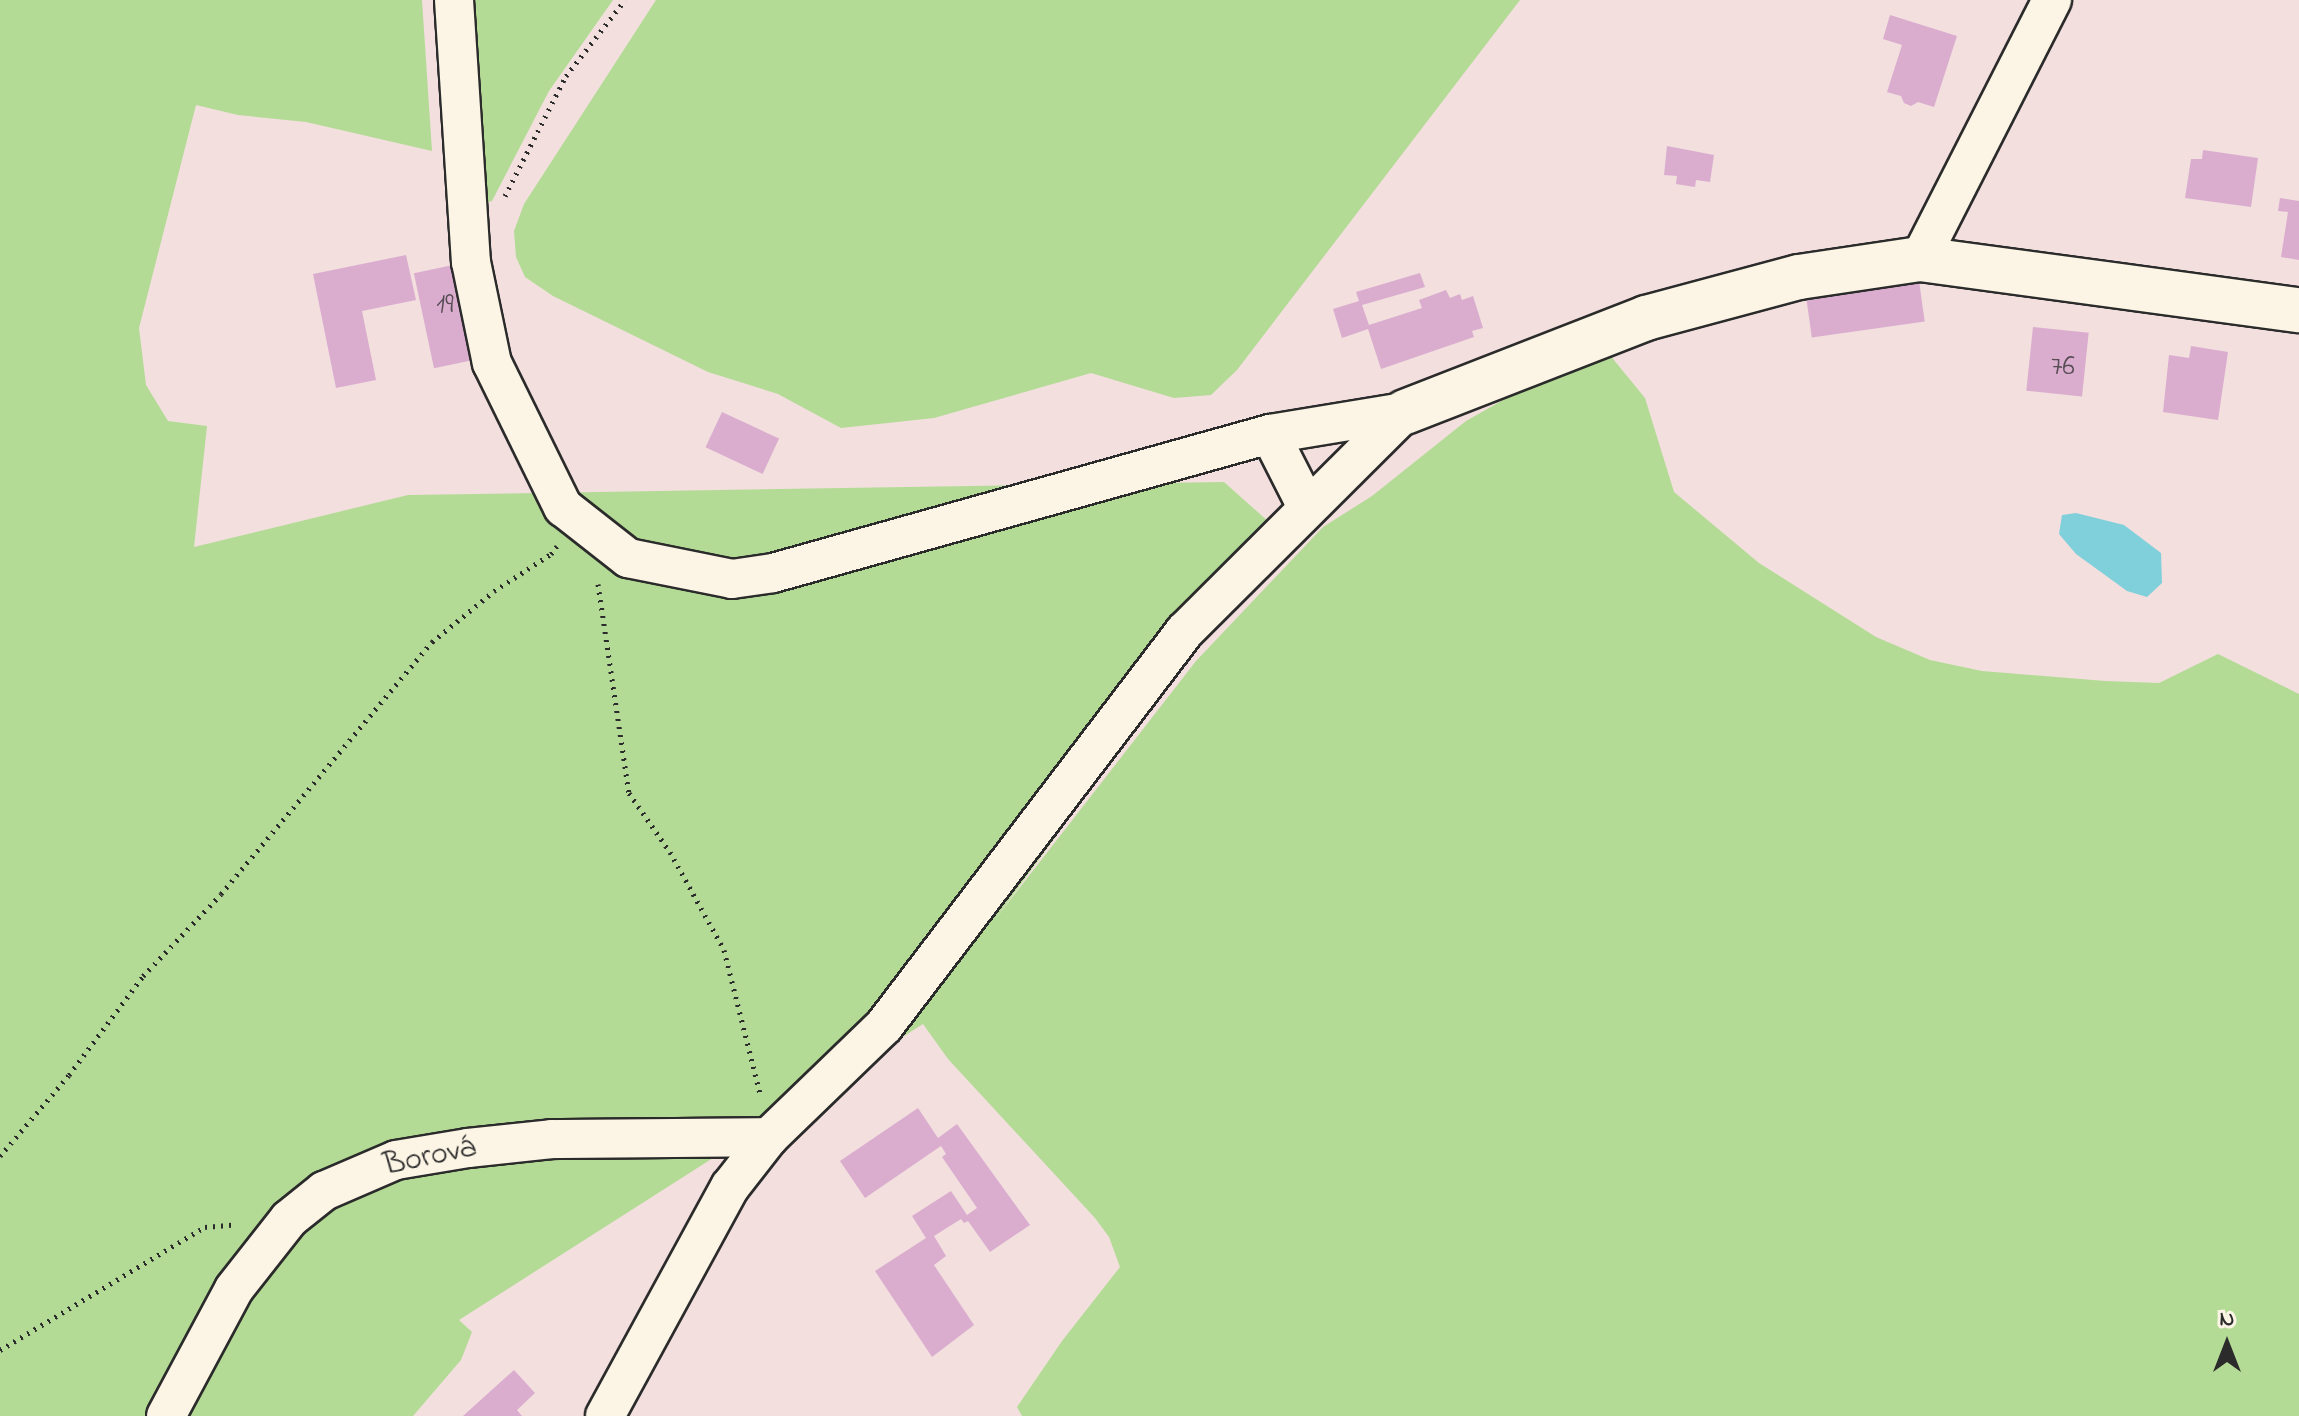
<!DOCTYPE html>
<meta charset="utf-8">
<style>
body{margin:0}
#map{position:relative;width:2299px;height:1416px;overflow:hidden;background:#f2dfde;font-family:"Indie Flower",sans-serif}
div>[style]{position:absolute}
.green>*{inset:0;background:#b4db96}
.water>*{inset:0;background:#80d0db}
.building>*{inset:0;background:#daadcf;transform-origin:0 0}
.path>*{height:5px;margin-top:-2.5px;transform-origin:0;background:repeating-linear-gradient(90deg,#2b2b2b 0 2px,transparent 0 8px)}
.roads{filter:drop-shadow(2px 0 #2b2b2b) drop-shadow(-2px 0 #2b2b2b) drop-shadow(0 2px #2b2b2b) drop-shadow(0 -2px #2b2b2b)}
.minor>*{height:38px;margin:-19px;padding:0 19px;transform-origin:19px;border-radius:19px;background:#fcf5e5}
.tertiary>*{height:44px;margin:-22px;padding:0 22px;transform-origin:22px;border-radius:22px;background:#fcf5e5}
span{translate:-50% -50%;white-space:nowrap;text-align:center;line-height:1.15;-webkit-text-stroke:6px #fcf5e5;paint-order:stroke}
.number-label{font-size:28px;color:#574c54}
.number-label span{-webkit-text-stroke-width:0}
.street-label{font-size:32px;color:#2b2b2b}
.north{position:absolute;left:2187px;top:1304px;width:80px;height:80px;-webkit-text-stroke:6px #fcf5e5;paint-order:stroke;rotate:0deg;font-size:22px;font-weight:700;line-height:32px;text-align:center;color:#2b2b2b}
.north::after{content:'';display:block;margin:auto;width:28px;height:36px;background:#2b2b2b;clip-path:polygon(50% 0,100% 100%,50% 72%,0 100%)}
</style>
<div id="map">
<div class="green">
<div style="clip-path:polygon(0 0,422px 0,432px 151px,306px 122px,238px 115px,196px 105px,139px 328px,146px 385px,168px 421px,207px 426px,194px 547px,408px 495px,1224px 482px,1270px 523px,1082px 801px,993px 922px,1196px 661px,1323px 527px,1372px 496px,1466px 421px,1574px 360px,1609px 354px,1645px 398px,1674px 492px,1759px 563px,1876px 637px,1930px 660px,1982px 671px,2105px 681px,2159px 683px,2218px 654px,2299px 694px,2299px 1416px,1022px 1416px,1017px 1407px,1062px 1341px,1120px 1267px,1109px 1237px,1095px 1218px,948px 1059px,923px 1024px,459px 1320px,472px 1332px,461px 1360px,413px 1416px,0 1416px)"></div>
<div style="clip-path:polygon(470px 0,613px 0,549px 91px,492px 201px,488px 202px,479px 180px)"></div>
<div style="clip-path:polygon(656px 0,1520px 0,1237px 370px,1211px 395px,1174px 398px,1091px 373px,934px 418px,841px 428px,778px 394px,708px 372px,553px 296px,525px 277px,516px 257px,514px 231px,524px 204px)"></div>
</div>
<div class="water">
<div style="clip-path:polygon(2076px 513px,2124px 525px,2161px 553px,2162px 583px,2147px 597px,2127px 591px,2076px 554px,2059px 534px,2062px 515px)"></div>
</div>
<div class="building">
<div style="clip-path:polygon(1890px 15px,1957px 36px,1934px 107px,1918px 102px,1911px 106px,1904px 103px,1901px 96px,1887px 92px,1902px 45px,1883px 39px)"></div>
<div style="clip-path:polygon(1667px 146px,1714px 155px,1710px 182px,1696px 180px,1695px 187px,1676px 184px,1677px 176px,1664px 175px)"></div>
<div style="clip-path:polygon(2203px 150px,2258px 158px,2251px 207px,2185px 198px,2191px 159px,2202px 159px)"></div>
<div style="clip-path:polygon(2280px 198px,2299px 201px,2299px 260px,2281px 257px,2288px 212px,2278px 211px)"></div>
<div style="clip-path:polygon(406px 255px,416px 300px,362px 311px,376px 380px,336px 388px,313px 274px)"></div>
<div style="left:453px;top:265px;width:97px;height:40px;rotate:78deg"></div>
<div style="clip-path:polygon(1420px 273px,1425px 287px,1362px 305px,1369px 325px,1422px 308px,1419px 300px,1446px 290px,1450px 298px,1460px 294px,1462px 300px,1473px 296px,1483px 328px,1472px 331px,1474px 337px,1381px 369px,1368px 329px,1342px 338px,1333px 309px,1359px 301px,1356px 292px)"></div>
<div style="left:1919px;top:281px;width:41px;height:114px;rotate:82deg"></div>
<div style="left:2033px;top:327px;width:56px;height:64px;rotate:6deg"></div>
<div style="clip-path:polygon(2191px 346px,2228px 352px,2218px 420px,2163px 412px,2169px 355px,2189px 358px)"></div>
<div style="left:722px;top:412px;width:63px;height:39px;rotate:25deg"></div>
<div style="clip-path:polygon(918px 1108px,938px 1138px,957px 1124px,1030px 1225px,990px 1252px,968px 1221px,964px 1223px,961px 1219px,934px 1236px,946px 1256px,934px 1265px,974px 1325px,932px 1357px,875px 1271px,926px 1238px,912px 1216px,951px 1191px,967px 1215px,977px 1208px,942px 1157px,946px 1154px,941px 1146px,865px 1198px,840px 1161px)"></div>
<div style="clip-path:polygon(514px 1370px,535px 1393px,517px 1410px,522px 1416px,463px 1416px)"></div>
</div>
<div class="path">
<div style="left:505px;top:196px;width:135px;rotate:-63.1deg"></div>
<div style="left:566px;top:76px;width:96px;rotate:-52.2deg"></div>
<div style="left:598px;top:584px;width:211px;rotate:81.6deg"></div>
<div style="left:629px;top:793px;width:72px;rotate:55.2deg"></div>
<div style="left:670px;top:852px;width:112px;rotate:61.1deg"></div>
<div style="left:724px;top:950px;width:147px;rotate:75.9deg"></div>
<div style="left:0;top:1156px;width:106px;rotate:-49.6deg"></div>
<div style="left:69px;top:1075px;width:124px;rotate:-53.2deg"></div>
<div style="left:143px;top:976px;width:113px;rotate:-46.4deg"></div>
<div style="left:221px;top:894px;width:329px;rotate:-50.1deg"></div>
<div style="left:432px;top:642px;width:80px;rotate:-39.4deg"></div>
<div style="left:494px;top:591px;width:68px;rotate:-33deg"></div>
<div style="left:551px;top:554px;width:10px;rotate:-53deg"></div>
<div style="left:0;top:1350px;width:239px;rotate:-31deg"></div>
<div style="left:205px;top:1227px;width:32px;rotate:-5deg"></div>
</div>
<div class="roads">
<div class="minor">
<div style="left:454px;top:0;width:263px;rotate:86.3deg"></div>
<div style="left:471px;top:262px;width:103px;rotate:78.3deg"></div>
<div style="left:492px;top:363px;width:161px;rotate:63.8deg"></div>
<div style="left:563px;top:507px;width:83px;rotate:38.1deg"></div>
<div style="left:628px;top:558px;width:106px;rotate:11.4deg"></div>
<div style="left:732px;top:579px;width:41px;rotate:-8.3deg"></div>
<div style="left:773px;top:573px;width:516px;rotate:-15.63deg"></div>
<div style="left:1270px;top:434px;width:137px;rotate:-9.3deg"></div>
<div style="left:1920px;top:259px;width:291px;rotate:-63deg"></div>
<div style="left:1270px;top:434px;width:82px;rotate:63.1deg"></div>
<div style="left:166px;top:1416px;width:144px;rotate:-61.8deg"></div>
<div style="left:234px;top:1289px;width:89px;rotate:-51.8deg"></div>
<div style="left:289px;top:1219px;width:45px;rotate:-38.7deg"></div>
<div style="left:324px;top:1191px;width:78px;rotate:-23.3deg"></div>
<div style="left:396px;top:1160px;width:73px;rotate:-9.5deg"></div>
<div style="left:468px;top:1148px;width:84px;rotate:-6.1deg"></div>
<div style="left:552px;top:1139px;width:217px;rotate:-0.5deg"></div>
<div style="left:605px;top:1416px;width:261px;rotate:-61.4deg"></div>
<div style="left:730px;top:1187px;width:63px;rotate:-52deg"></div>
<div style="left:769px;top:1137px;width:160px;rotate:-44deg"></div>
<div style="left:884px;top:1026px;width:497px;rotate:-52.7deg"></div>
<div style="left:1185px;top:631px;width:310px;rotate:-44.9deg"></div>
</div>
<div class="tertiary">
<div style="left:1405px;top:412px;width:259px;rotate:-21.3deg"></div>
<div style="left:1646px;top:318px;width:158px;rotate:-15deg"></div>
<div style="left:1799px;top:277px;width:122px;rotate:-8.5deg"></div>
<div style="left:1920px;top:259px;width:382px;rotate:7.7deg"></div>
</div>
</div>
<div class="number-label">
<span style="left:445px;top:306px">19</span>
<span style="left:2063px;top:368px">76</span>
</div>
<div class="street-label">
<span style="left:430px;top:1158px;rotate:-12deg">Borová</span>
</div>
<div class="north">N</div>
</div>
